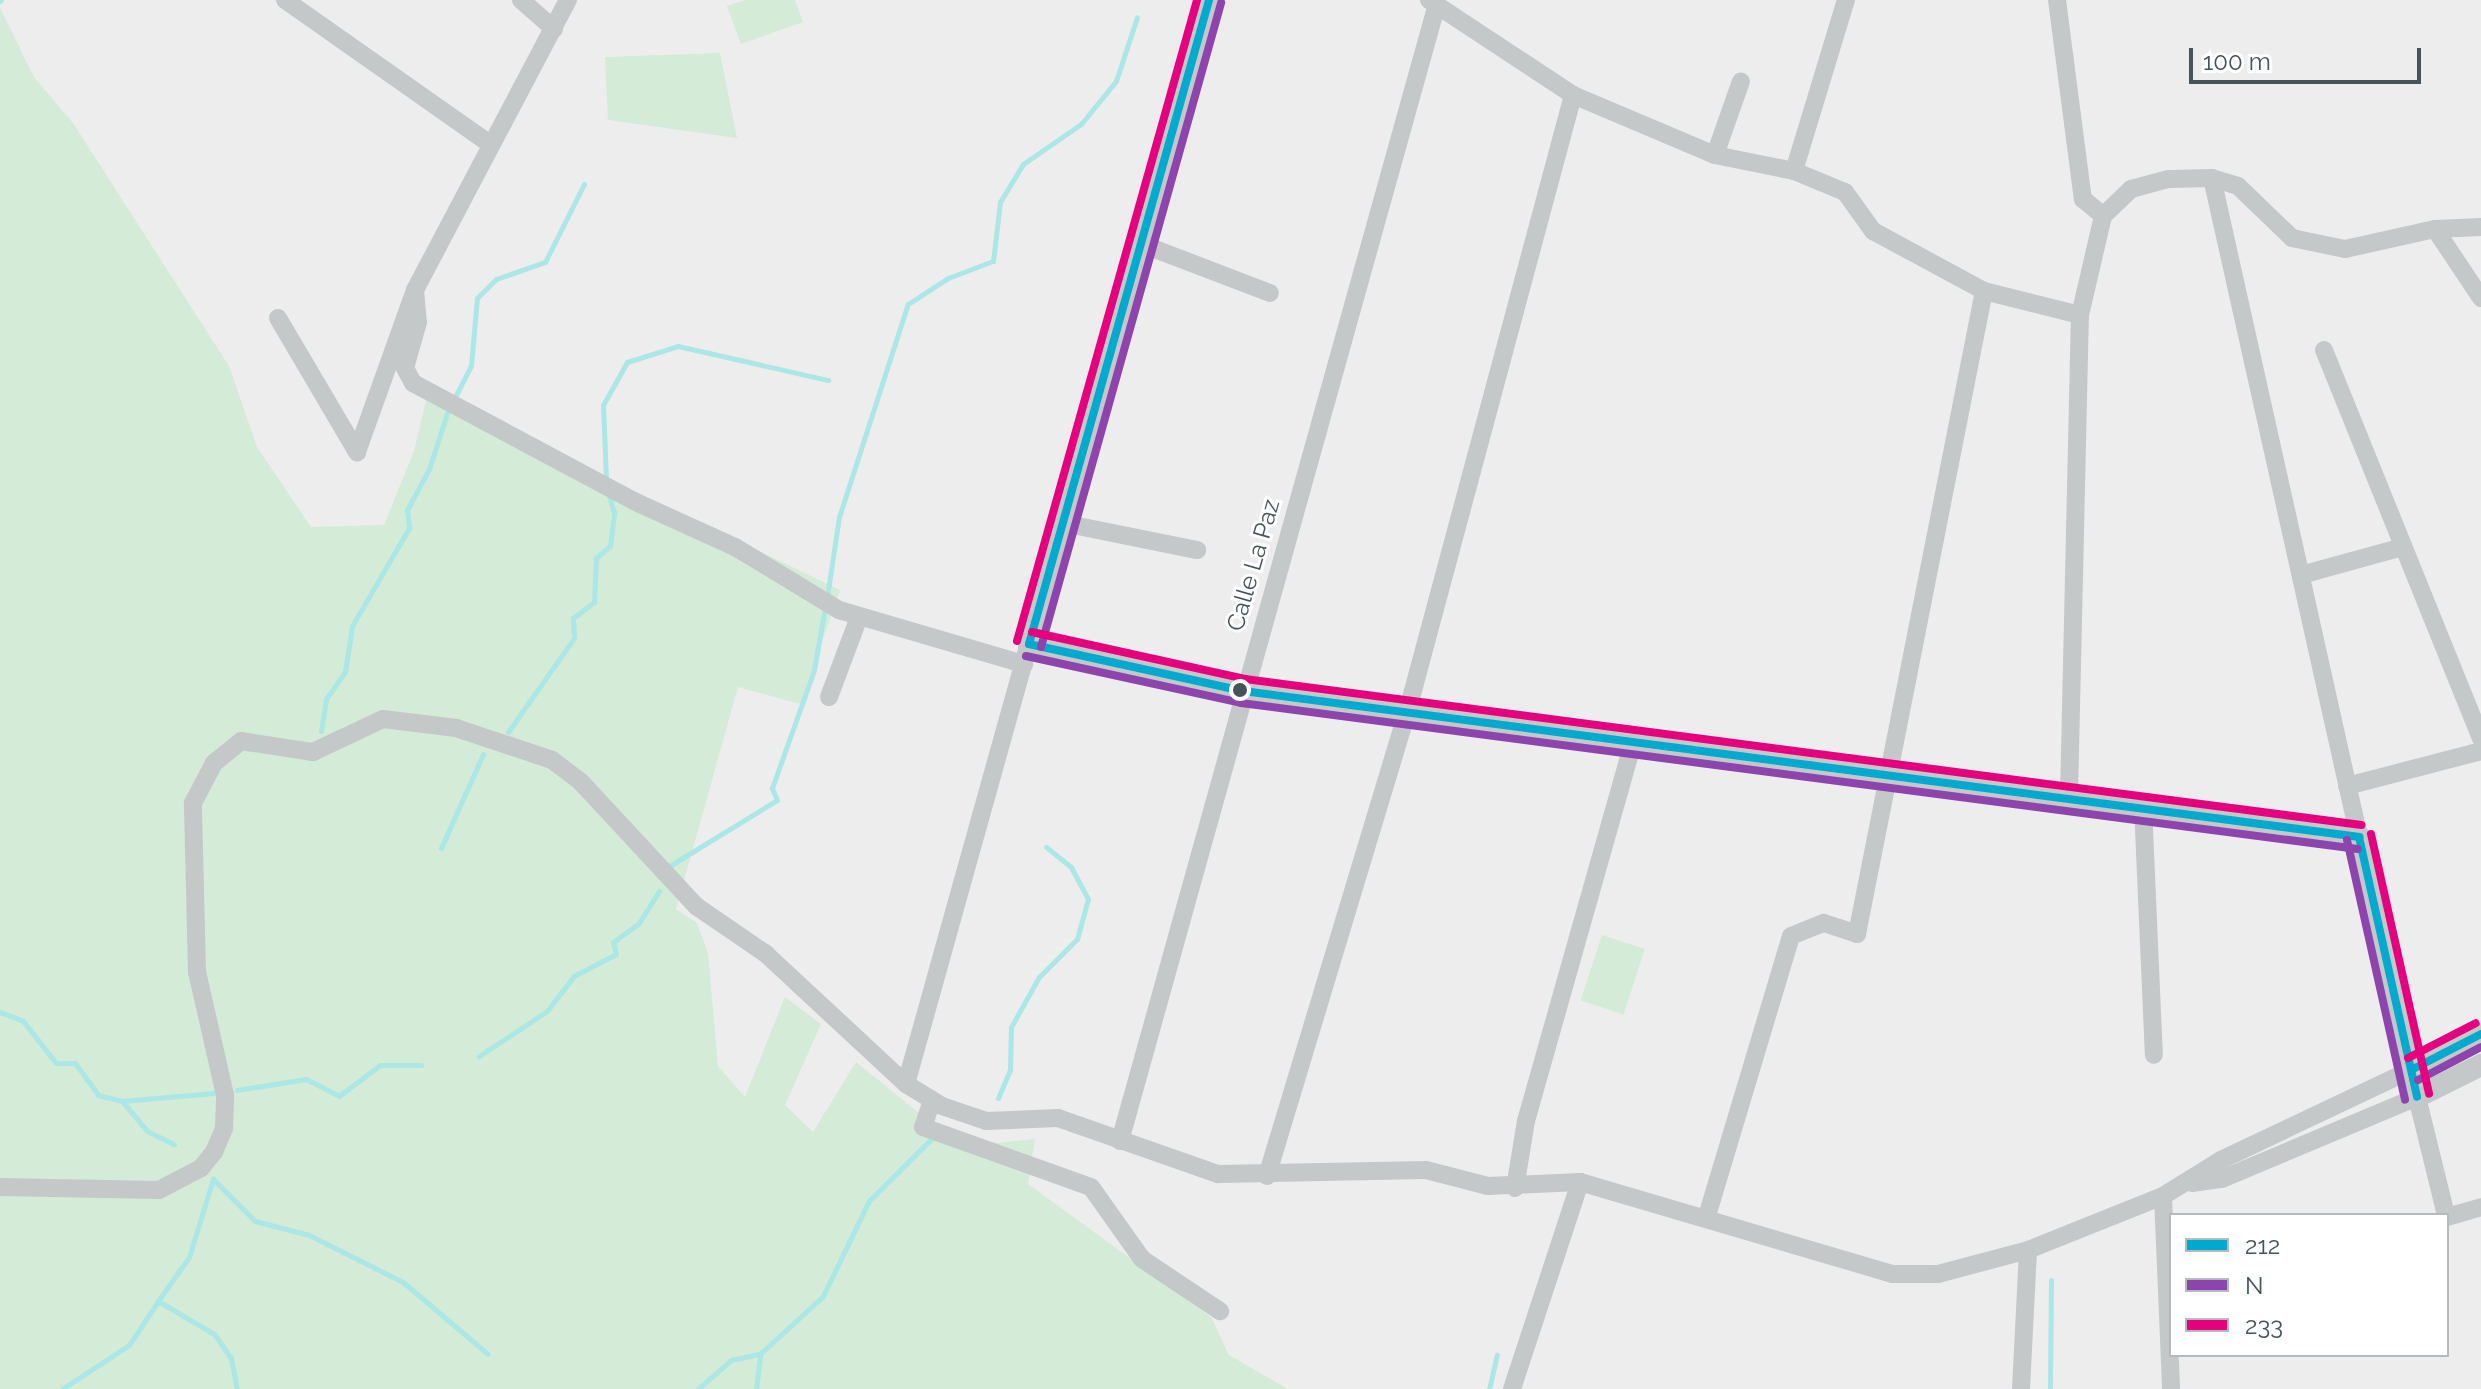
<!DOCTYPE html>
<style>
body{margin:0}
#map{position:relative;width:2481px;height:1389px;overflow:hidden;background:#eeeded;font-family:Raleway,sans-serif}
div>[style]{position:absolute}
.green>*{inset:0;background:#d3ebd7;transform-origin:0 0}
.stream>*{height:5px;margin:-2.5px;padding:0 2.5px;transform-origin:2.5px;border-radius:2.5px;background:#aae7e6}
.minor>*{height:18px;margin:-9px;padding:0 9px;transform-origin:9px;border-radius:9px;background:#c4c8c9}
.tertiary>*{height:22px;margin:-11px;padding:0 11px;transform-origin:11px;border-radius:11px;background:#c4c8c9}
.bus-1>*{height:8px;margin:-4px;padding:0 4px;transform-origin:4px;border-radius:4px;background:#00a9ce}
.bus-2>*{height:8px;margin:-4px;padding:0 4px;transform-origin:4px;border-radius:4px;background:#8e44ad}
.bus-3>*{height:8px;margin:-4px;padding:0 4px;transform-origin:4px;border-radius:4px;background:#e5007d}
.dots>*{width:22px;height:22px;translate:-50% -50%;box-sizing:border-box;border:4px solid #fff;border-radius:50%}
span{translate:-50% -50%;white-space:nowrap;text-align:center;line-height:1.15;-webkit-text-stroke:6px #fff;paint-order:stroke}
.street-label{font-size:24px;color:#465358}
.legend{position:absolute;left:2169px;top:1213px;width:280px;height:144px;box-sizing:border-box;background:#fff;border:2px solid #b5babc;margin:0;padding:10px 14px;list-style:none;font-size:24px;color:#465358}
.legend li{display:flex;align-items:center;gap:16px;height:40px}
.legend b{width:40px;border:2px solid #b5babc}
.scale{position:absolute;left:2189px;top:48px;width:232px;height:36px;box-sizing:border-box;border:4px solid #465358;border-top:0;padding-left:10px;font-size:24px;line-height:28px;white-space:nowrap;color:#465358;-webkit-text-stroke:6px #fff;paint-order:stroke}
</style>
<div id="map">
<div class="green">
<div style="clip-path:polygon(745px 0,795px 0,803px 22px,741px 44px,727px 6px)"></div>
<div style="clip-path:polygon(0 8px,34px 77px,73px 123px,229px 366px,257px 447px,311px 527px,384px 525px,414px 451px,428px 392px,840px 590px,800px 704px,738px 687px,676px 909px,697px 923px,708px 953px,718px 1066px,745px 1097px,785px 997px,821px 1024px,785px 1105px,813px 1132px,856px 1062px,940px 1130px,997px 1143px,1035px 1139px,1028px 1184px,1211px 1317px,1229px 1355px,1288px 1389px,0 1389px)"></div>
<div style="clip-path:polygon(720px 53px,737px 138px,608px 120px,605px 57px)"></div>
<div style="left:1602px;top:935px;width:45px;height:69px;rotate:18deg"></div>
</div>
<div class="stream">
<div style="left:0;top:1px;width:1px;rotate:-45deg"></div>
<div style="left:454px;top:399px;width:37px;rotate:-63deg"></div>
<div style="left:471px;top:366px;width:68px;rotate:-85deg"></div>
<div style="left:477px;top:298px;width:27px;rotate:-45deg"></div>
<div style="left:496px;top:279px;width:52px;rotate:-19.1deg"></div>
<div style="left:545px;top:262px;width:87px;rotate:-63.4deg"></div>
<div style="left:606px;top:479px;width:74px;rotate:-92.3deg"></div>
<div style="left:603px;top:405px;width:49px;rotate:-60.8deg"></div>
<div style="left:627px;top:362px;width:53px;rotate:-17.4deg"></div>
<div style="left:678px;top:346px;width:154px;rotate:12.8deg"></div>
<div style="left:827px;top:597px;width:81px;rotate:-81.5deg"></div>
<div style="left:839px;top:517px;width:224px;rotate:-72.1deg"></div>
<div style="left:908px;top:304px;width:48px;rotate:-33deg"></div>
<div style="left:948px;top:278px;width:48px;rotate:-20.7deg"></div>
<div style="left:993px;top:261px;width:59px;rotate:-83.2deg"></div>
<div style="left:1000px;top:202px;width:44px;rotate:-58.8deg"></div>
<div style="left:1023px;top:164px;width:70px;rotate:-34.6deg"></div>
<div style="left:1081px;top:124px;width:55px;rotate:-50.9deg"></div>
<div style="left:1116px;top:81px;width:67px;rotate:-71.8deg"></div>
<div style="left:321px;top:731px;width:32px;rotate:-81deg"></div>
<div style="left:326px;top:699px;width:33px;rotate:-55deg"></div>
<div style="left:345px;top:672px;width:47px;rotate:-81.3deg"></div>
<div style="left:352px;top:626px;width:113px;rotate:-59.8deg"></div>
<div style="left:409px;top:528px;width:18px;rotate:-96deg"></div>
<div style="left:407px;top:510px;width:47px;rotate:-61.8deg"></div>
<div style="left:429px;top:469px;width:65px;rotate:-72.1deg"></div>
<div style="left:508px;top:732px;width:115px;rotate:-54.9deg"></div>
<div style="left:574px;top:638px;width:20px;rotate:-93deg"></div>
<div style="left:573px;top:618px;width:26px;rotate:-37deg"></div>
<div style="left:594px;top:602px;width:44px;rotate:-87.4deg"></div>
<div style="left:596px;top:558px;width:18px;rotate:-41deg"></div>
<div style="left:610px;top:546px;width:33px;rotate:-83deg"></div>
<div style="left:614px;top:513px;width:22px;rotate:-106deg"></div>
<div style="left:441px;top:848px;width:103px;rotate:-65.9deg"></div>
<div style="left:671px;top:865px;width:124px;rotate:-31.5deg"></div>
<div style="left:777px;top:800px;width:13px;rotate:-113deg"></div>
<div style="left:772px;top:788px;width:125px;rotate:-70.4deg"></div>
<div style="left:814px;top:670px;width:64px;rotate:-80.1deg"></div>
<div style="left:0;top:1012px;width:25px;rotate:21deg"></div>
<div style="left:23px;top:1021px;width:53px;rotate:51.8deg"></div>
<div style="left:56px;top:1063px;width:19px"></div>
<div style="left:75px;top:1063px;width:39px;rotate:54deg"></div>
<div style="left:98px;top:1095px;width:25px;rotate:14deg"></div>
<div style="left:122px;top:1101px;width:39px;rotate:50deg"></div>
<div style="left:147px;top:1131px;width:30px;rotate:26deg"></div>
<div style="left:479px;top:1056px;width:82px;rotate:-33.5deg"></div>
<div style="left:547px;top:1011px;width:44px;rotate:-52.4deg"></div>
<div style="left:574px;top:976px;width:47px;rotate:-27.6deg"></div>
<div style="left:616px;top:954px;width:12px;rotate:-104deg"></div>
<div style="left:613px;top:942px;width:32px;rotate:-36deg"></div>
<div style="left:639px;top:923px;width:38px;rotate:-58deg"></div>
<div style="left:237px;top:1090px;width:70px;rotate:-9.1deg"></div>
<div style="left:306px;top:1079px;width:37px;rotate:27deg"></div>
<div style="left:339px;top:1096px;width:51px;rotate:-37.1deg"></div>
<div style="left:380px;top:1065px;width:41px"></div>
<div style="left:998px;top:1098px;width:30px;rotate:-67deg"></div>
<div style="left:1010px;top:1070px;width:43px;rotate:-88.7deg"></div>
<div style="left:1011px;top:1027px;width:57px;rotate:-60.8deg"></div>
<div style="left:1039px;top:977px;width:54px;rotate:-45deg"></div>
<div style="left:1077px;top:939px;width:41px;rotate:-74.6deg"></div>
<div style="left:1088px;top:899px;width:36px;rotate:-118deg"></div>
<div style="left:1071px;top:867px;width:32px;rotate:-141deg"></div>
<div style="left:122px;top:1101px;width:92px;rotate:-5deg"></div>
<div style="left:62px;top:1389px;width:80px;rotate:-33.3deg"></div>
<div style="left:129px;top:1345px;width:53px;rotate:-56.6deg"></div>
<div style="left:237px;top:1389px;width:32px;rotate:-101deg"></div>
<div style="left:231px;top:1358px;width:29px;rotate:-125deg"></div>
<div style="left:214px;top:1334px;width:65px;rotate:-149.5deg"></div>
<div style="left:158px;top:1301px;width:54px;rotate:-54.8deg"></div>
<div style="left:189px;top:1257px;width:82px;rotate:-72.9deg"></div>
<div style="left:213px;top:1179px;width:59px;rotate:45deg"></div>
<div style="left:255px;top:1221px;width:56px;rotate:14.5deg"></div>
<div style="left:309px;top:1235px;width:105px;rotate:26.6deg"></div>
<div style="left:403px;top:1282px;width:111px;rotate:40.3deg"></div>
<div style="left:698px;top:1389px;width:44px;rotate:-41.3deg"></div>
<div style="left:731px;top:1360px;width:30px;rotate:-12deg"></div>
<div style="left:756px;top:1389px;width:35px;rotate:-83deg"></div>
<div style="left:760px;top:1354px;width:86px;rotate:-42.6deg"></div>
<div style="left:823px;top:1296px;width:106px;rotate:-64.2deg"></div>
<div style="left:869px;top:1201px;width:92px;rotate:-45deg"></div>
<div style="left:1489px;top:1389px;width:35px;rotate:-77deg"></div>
<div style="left:2050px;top:1389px;width:109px;rotate:-89.5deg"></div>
</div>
<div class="minor">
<div style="left:285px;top:0;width:252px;rotate:35.1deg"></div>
<div style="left:521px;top:0;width:44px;rotate:41.3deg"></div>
<div style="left:1429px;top:0;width:173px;rotate:33.4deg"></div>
<div style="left:1573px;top:95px;width:154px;rotate:22.9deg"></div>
<div style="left:1715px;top:155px;width:81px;rotate:11.4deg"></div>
<div style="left:1794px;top:171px;width:55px;rotate:22.4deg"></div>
<div style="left:1845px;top:192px;width:48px;rotate:54.3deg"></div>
<div style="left:1873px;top:231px;width:126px;rotate:28.4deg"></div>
<div style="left:1984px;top:291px;width:99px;rotate:14deg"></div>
<div style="left:2080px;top:315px;width:102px;rotate:-76.9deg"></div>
<div style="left:2103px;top:216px;width:39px;rotate:-44deg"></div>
<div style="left:2131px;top:189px;width:39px;rotate:-15deg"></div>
<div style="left:2169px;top:179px;width:43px;rotate:-1.3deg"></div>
<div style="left:2212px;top:178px;width:27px;rotate:17deg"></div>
<div style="left:2238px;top:186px;width:75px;rotate:43.9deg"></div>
<div style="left:2292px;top:238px;width:54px;rotate:11.7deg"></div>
<div style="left:2345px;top:249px;width:92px;rotate:-12.5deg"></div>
<div style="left:2435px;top:229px;width:46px;rotate:-2.5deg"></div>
<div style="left:2057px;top:0;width:201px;rotate:82.6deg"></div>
<div style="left:2083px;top:199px;width:26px;rotate:40deg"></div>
<div style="left:1715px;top:155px;width:78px;rotate:-70.6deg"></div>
<div style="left:1794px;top:171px;width:179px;rotate:-73.1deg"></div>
<div style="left:2212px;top:178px;width:675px;rotate:77.43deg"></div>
<div style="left:2435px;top:229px;width:83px;rotate:56.3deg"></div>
<div style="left:1139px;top:243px;width:140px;rotate:20.9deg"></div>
<div style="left:415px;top:290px;width:32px;rotate:85deg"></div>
<div style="left:418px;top:322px;width:48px;rotate:105.8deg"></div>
<div style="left:405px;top:368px;width:17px;rotate:62deg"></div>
<div style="left:413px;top:383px;width:255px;rotate:28.1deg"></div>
<div style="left:638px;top:503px;width:107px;rotate:24.4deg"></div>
<div style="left:735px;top:547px;width:122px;rotate:31.2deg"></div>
<div style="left:839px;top:610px;width:193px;rotate:16.3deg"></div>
<div style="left:278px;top:318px;width:156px;rotate:59.5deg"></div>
<div style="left:2324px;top:350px;width:419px;rotate:68deg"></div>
<div style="left:357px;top:452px;width:172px;rotate:-70.3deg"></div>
<div style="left:415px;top:290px;width:328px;rotate:-62.2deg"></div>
<div style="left:1063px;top:523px;width:137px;rotate:11.4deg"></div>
<div style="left:2301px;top:575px;width:106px;rotate:-15.4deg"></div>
<div style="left:829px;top:697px;width:85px;rotate:-69.4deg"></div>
<div style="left:2347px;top:786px;width:138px;rotate:-14.6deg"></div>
<div style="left:2069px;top:796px;width:481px;rotate:-88.7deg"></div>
<div style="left:2143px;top:806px;width:249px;rotate:87.5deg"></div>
<div style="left:906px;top:1084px;width:449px;rotate:-74.4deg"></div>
<div style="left:932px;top:1100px;width:28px;rotate:108deg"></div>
<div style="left:923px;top:1127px;width:178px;rotate:19.7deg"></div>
<div style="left:1091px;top:1187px;width:88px;rotate:54.7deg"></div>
<div style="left:1142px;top:1259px;width:94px;rotate:33.7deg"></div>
<div style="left:1120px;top:1141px;width:1180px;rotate:-74.42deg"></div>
<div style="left:1267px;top:1176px;width:484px;rotate:-73.2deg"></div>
<div style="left:1407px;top:713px;width:640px;rotate:-74.96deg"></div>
<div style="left:2192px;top:1183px;width:30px;rotate:-8deg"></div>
<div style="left:2222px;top:1179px;width:212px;rotate:-22.8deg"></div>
<div style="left:2417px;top:1097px;width:122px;rotate:76.2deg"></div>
<div style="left:0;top:1187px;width:159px;rotate:1.1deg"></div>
<div style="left:159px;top:1190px;width:47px;rotate:-27.6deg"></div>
<div style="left:201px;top:1168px;width:21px;rotate:-51deg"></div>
<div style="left:214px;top:1152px;width:26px;rotate:-67deg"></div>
<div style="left:224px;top:1128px;width:33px;rotate:-88deg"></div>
<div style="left:225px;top:1095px;width:126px;rotate:-102.8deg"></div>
<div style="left:197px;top:972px;width:169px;rotate:-91.4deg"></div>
<div style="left:193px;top:803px;width:45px;rotate:-62.3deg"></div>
<div style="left:214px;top:763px;width:35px;rotate:-39deg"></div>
<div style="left:241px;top:741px;width:73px;rotate:8.7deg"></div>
<div style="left:313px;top:752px;width:77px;rotate:-25.2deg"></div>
<div style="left:383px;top:719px;width:74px;rotate:7deg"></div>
<div style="left:456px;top:728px;width:101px;rotate:18.4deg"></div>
<div style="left:552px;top:760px;width:35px;rotate:37deg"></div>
<div style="left:580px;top:781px;width:171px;rotate:47.1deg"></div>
<div style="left:696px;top:906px;width:85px;rotate:34.4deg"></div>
<div style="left:766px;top:954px;width:191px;rotate:42.9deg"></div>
<div style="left:906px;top:1084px;width:42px;rotate:31.4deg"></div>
<div style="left:942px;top:1106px;width:46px;rotate:18.8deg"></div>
<div style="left:986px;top:1121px;width:72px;rotate:-2.4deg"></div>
<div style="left:1058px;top:1118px;width:170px;rotate:19.3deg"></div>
<div style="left:1218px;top:1174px;width:208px;rotate:-1.1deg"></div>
<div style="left:1426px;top:1170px;width:64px;rotate:14.5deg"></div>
<div style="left:1488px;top:1186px;width:92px;rotate:-2.5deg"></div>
<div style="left:1580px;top:1182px;width:326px;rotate:16.4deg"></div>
<div style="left:1893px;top:1274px;width:45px"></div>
<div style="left:1938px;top:1274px;width:93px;rotate:-14.9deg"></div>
<div style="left:2028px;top:1250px;width:145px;rotate:-21.8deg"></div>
<div style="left:2163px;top:1196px;width:68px;rotate:-31.8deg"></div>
<div style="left:2221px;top:1160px;width:212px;rotate:-25.4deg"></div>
<div style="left:1515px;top:1188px;width:68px;rotate:-80.7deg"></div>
<div style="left:1526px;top:1121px;width:393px;rotate:-74.2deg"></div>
<div style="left:2163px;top:1196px;width:193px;rotate:87.6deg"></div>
<div style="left:1707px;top:1216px;width:292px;rotate:-73.3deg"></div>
<div style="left:1791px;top:936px;width:35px;rotate:-22deg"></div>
<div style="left:1824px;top:923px;width:35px;rotate:18deg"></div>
<div style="left:1857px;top:934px;width:655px;rotate:-78.83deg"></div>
<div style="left:2447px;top:1217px;width:35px;rotate:-16deg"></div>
<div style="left:1512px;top:1389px;width:218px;rotate:-71.8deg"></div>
<div style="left:2021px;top:1389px;width:139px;rotate:-87.1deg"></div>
</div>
<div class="tertiary">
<div style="left:1209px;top:0;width:669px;rotate:105.62deg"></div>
<div style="left:1029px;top:644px;width:219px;rotate:12.4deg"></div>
<div style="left:1243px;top:691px;width:1126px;rotate:7.45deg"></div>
<div style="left:2359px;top:837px;width:266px;rotate:77.4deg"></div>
<div style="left:2417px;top:1097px;width:72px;rotate:-26.6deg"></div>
<div style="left:2413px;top:1069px;width:76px;rotate:-27.2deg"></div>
</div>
<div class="bus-1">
<div style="left:1029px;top:644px;width:219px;rotate:12.4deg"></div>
<div style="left:1243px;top:691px;width:1126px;rotate:7.45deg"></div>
<div style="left:1029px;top:644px;width:669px;rotate:-74.38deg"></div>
<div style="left:2359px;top:837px;width:266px;rotate:77.4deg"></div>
<div style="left:2413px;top:1069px;width:76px;rotate:-27.2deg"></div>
</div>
<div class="bus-2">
<div style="left:1041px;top:647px;width:669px;rotate:-74.38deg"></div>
<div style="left:1026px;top:656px;width:220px;rotate:12.3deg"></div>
<div style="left:1241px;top:703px;width:1126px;rotate:7.45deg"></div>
<div style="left:2347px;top:840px;width:266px;rotate:77.4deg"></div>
<div style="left:2418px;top:1080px;width:71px;rotate:-27.6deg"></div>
</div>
<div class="bus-3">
<div style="left:1032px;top:632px;width:218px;rotate:12.4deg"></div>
<div style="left:1245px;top:679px;width:1126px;rotate:7.45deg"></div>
<div style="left:1017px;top:641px;width:666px;rotate:-74.31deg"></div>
<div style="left:2371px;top:834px;width:266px;rotate:77.4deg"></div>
<div style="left:2408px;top:1058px;width:76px;rotate:-27.2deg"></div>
</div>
<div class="dots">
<div style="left:1240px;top:690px;background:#465358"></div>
</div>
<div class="street-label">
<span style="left:1253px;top:565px;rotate:-74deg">Calle La Paz</span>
</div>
<ul class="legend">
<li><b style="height:10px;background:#00a9ce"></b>212</li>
<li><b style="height:10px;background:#8e44ad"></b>N</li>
<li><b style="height:10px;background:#e5007d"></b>233</li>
</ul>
<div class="scale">100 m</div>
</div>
